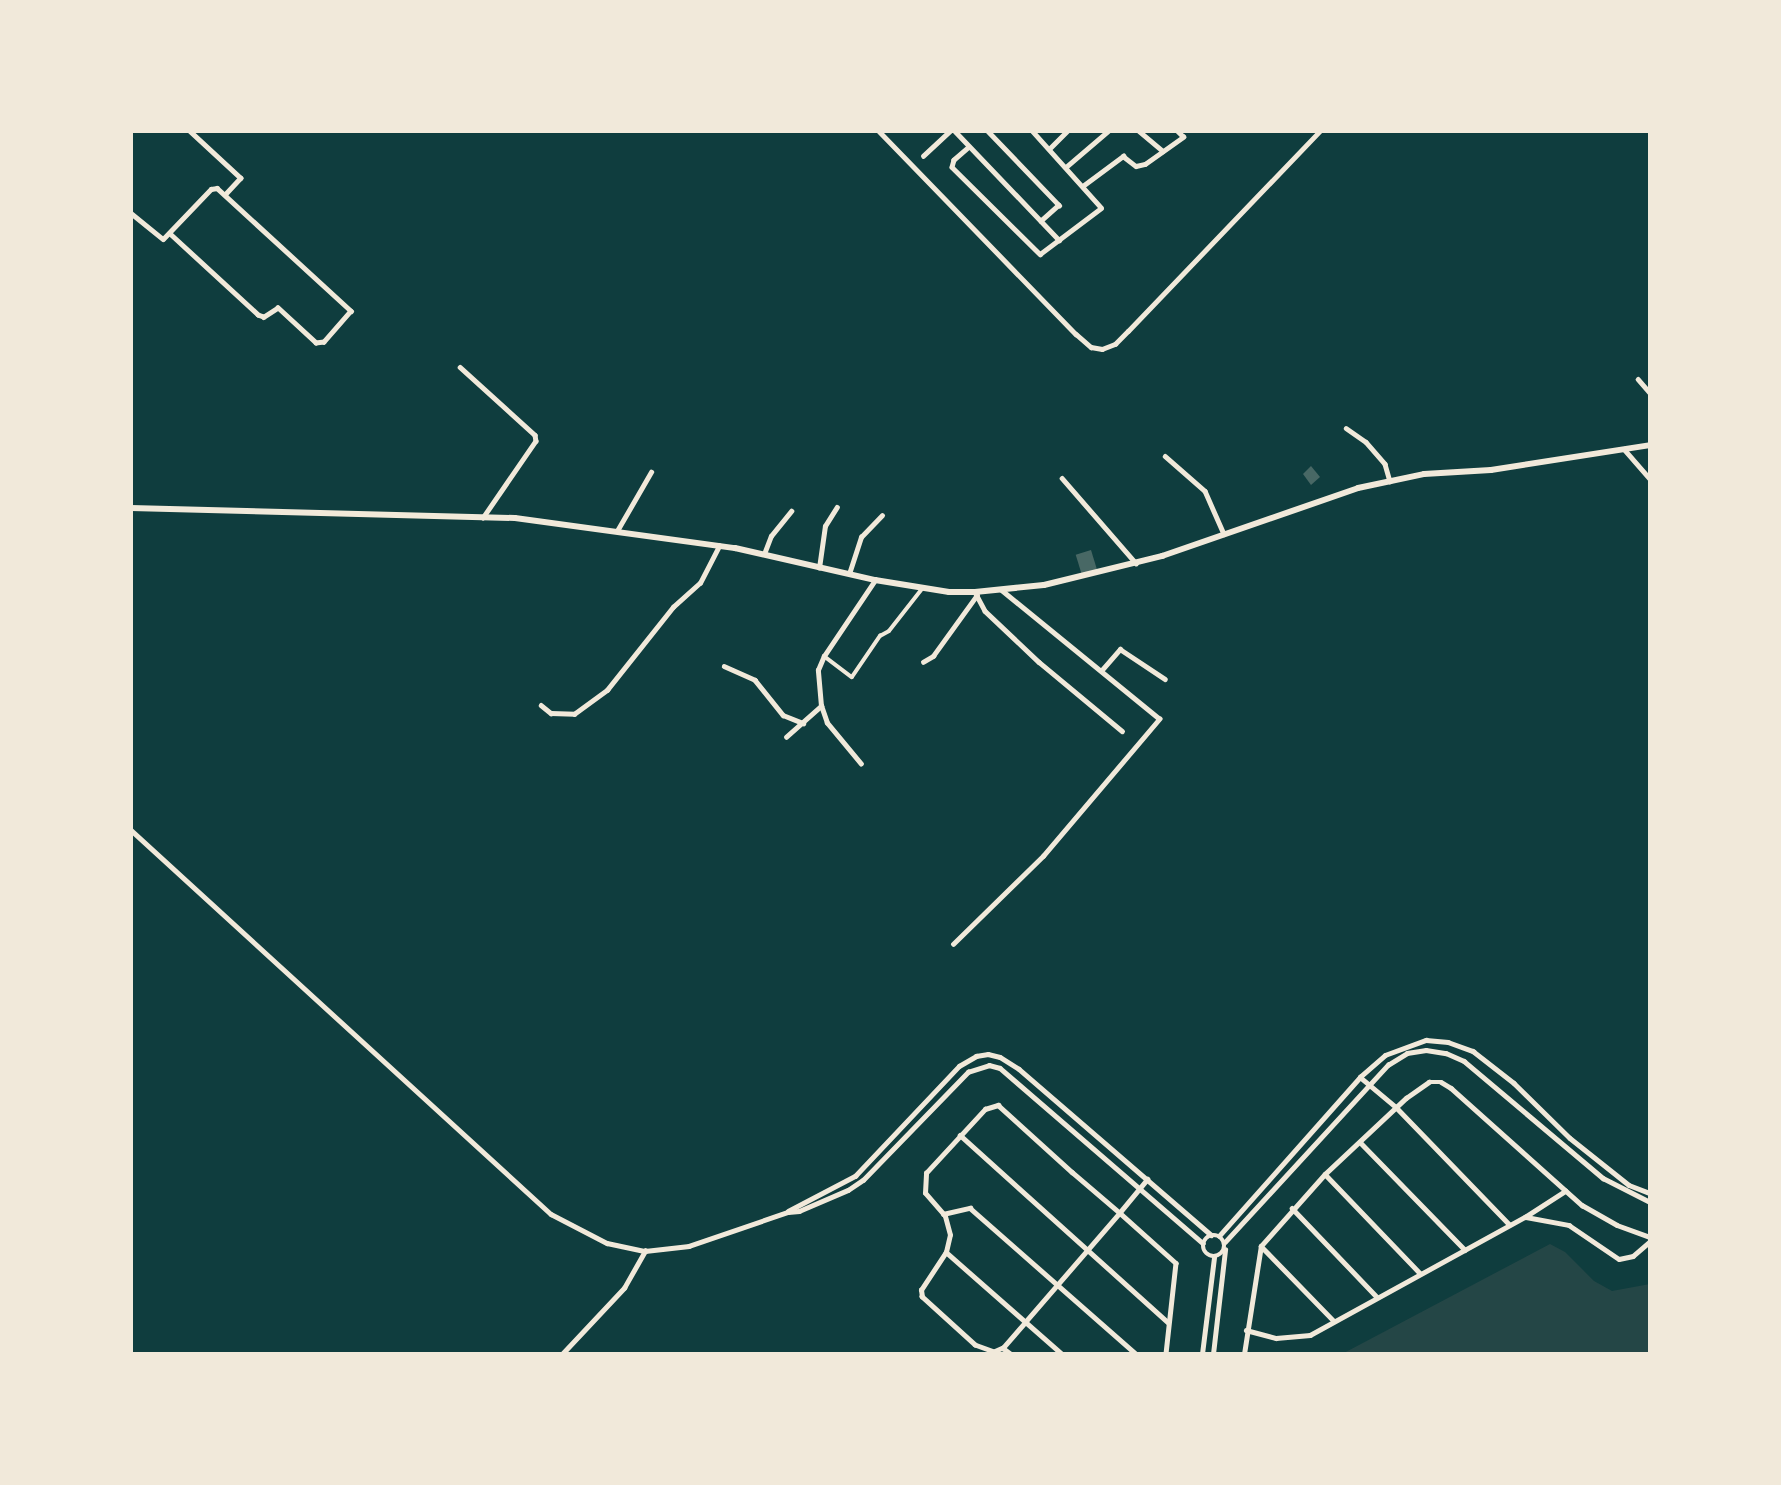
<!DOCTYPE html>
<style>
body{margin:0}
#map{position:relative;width:1781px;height:1485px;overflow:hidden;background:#0f3d3e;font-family:Helvetica,sans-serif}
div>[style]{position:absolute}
.green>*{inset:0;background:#244646}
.building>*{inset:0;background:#486865;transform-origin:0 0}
.pedestrian>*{height:3.5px;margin:-1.75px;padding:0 1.75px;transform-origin:1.75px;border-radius:1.75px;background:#f1e9da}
.minor>*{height:4.5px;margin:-2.25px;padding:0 2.25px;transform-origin:2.25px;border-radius:2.25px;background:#f1e9da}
.minor>.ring{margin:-2.25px;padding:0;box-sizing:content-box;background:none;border:4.5px solid #f1e9da;border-radius:50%}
.secondary>*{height:6px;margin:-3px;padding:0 3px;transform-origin:3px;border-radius:3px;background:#f1e9da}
span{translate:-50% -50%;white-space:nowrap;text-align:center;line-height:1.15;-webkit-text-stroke:7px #f1e9da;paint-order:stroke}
.frame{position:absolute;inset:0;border:133px solid #f1e9da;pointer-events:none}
</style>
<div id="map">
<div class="green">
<div style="clip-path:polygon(1550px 1244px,1565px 1252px,1594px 1281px,1612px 1291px,1650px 1284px,1650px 1354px,1342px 1354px)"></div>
</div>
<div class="building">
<div style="clip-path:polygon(1311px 466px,1320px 477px,1311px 485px,1303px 474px)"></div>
<div style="left:1091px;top:550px;width:21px;height:16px;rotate:73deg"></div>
</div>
<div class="pedestrian">
<div style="left:824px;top:656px;width:35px;rotate:37deg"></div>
<div style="left:852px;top:677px;width:50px;rotate:-55.7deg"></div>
<div style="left:880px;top:636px;width:10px;rotate:-29deg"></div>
<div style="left:889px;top:631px;width:53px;rotate:-51.8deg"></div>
</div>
<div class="minor">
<div style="left:190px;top:131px;width:69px;rotate:42.7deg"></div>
<div style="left:241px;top:178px;width:22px;rotate:133deg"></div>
<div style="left:879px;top:131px;width:283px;rotate:45.9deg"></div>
<div style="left:1076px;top:334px;width:20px;rotate:41deg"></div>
<div style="left:1091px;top:347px;width:11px;rotate:10deg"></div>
<div style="left:1102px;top:349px;width:14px;rotate:-21deg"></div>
<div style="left:1115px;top:344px;width:18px;rotate:-45deg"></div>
<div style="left:1128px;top:331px;width:277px;rotate:-46.2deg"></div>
<div style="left:955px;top:131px;width:151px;rotate:46.3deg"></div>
<div style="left:988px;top:131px;width:103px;rotate:46.2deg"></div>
<div style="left:1059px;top:205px;width:24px;rotate:138deg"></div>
<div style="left:1139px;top:131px;width:31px;rotate:40deg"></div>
<div style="left:969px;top:147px;width:20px;rotate:139deg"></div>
<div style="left:954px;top:160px;width:7px;rotate:106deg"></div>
<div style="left:952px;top:167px;width:124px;rotate:44.7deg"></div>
<div style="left:1040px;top:254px;width:76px;rotate:-37deg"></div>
<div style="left:1101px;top:208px;width:103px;rotate:-131.9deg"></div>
<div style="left:1049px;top:149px;width:25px;rotate:-45deg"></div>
<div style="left:923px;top:156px;width:37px;rotate:-43deg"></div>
<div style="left:1066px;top:167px;width:55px;rotate:-40.6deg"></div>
<div style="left:1084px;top:185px;width:49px;rotate:-36.6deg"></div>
<div style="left:1123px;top:156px;width:16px;rotate:38deg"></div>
<div style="left:1136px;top:166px;width:9px;rotate:-13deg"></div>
<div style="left:1145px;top:164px;width:47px;rotate:-35.4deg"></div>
<div style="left:1183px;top:137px;width:8px;rotate:-135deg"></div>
<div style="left:131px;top:213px;width:41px;rotate:39.1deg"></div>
<div style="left:163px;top:239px;width:69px;rotate:-46.2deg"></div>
<div style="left:211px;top:189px;width:6px;rotate:-9deg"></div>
<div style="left:217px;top:188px;width:182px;rotate:42.5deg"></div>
<div style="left:351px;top:311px;width:41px;rotate:131.1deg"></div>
<div style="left:324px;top:342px;width:8px;rotate:173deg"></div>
<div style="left:316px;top:343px;width:52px;rotate:-137.4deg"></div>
<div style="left:278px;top:308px;width:17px;rotate:147deg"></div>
<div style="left:264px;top:317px;width:6px;rotate:-162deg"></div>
<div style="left:258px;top:315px;width:120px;rotate:-137.4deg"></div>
<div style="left:460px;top:367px;width:101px;rotate:42.2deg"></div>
<div style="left:535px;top:435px;width:6px;rotate:81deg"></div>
<div style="left:536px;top:441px;width:93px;rotate:124.5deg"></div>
<div style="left:1638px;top:379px;width:18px;rotate:49deg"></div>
<div style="left:1346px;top:428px;width:24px;rotate:35deg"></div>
<div style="left:1366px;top:442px;width:29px;rotate:49deg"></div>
<div style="left:1385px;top:464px;width:18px;rotate:74deg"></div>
<div style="left:1624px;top:449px;width:40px;rotate:49deg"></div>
<div style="left:1165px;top:456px;width:53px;rotate:41.2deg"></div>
<div style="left:1205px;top:491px;width:47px;rotate:66.2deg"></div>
<div style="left:1062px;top:478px;width:113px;rotate:49deg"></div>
<div style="left:617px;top:531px;width:68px;rotate:-60deg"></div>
<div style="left:764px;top:554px;width:19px;rotate:-69deg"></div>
<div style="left:771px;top:536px;width:32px;rotate:-51deg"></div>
<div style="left:819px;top:568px;width:42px;rotate:-81.9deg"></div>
<div style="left:825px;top:526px;width:22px;rotate:-58deg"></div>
<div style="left:849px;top:574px;width:39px;rotate:-72deg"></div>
<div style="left:861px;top:537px;width:30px;rotate:-46deg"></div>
<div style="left:975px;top:592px;width:21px;rotate:62deg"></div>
<div style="left:985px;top:611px;width:74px;rotate:43.4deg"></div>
<div style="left:1039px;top:662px;width:108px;rotate:39.7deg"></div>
<div style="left:923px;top:662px;width:12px;rotate:-31deg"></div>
<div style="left:933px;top:656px;width:75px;rotate:-54.2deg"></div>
<div style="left:724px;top:666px;width:34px;rotate:24deg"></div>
<div style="left:755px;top:680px;width:45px;rotate:51.3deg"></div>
<div style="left:783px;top:715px;width:22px;rotate:22deg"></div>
<div style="left:1101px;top:671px;width:29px;rotate:-49deg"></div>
<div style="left:1120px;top:649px;width:54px;rotate:33.7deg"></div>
<div style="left:541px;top:705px;width:13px;rotate:39deg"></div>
<div style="left:551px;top:713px;width:23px;rotate:2deg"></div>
<div style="left:574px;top:714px;width:41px;rotate:-36deg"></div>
<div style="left:607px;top:690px;width:106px;rotate:-51.5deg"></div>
<div style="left:673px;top:607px;width:36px;rotate:-42deg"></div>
<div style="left:700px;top:583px;width:42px;rotate:-62.8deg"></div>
<div style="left:786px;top:737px;width:47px;rotate:-41.5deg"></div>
<div style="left:861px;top:764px;width:53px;rotate:-129.7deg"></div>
<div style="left:827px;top:723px;width:18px;rotate:-109deg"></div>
<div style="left:821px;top:706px;width:36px;rotate:-95deg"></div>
<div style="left:818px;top:670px;width:15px;rotate:-67deg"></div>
<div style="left:824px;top:656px;width:92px;rotate:-56.1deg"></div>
<div style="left:131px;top:830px;width:569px;rotate:42.44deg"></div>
<div style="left:551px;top:1214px;width:63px;rotate:27.4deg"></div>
<div style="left:607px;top:1243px;width:39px;rotate:12deg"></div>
<div style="left:645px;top:1251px;width:44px;rotate:-6.5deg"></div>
<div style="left:689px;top:1246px;width:105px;rotate:-19deg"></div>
<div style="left:788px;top:1212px;width:11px;rotate:-5deg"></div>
<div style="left:799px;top:1211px;width:53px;rotate:-23.2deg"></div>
<div style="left:848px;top:1190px;width:18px;rotate:-34deg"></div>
<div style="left:863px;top:1180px;width:151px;rotate:-45.8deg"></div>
<div style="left:968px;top:1072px;width:22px;rotate:-18deg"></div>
<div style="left:989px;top:1065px;width:11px;rotate:15deg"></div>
<div style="left:1000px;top:1068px;width:268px;rotate:40.8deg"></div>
<div style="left:953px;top:944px;width:126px;rotate:-44.4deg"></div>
<div style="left:1043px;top:856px;width:180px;rotate:-49.7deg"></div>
<div style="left:1159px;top:719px;width:204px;rotate:-140.8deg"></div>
<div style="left:1360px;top:1077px;width:47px;rotate:39.8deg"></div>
<div style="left:1396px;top:1107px;width:163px;rotate:46deg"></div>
<div style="left:960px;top:1135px;width:280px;rotate:42deg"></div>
<div style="left:1361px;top:1143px;width:149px;rotate:45.8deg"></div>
<div style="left:1325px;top:1174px;width:137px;rotate:46.2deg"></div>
<div style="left:1148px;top:1179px;width:44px;rotate:129.5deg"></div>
<div style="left:1120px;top:1213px;width:144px;rotate:130.8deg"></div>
<div style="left:1026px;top:1322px;width:35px;rotate:131deg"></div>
<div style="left:1003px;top:1348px;width:10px;rotate:156deg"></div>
<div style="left:994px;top:1352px;width:20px;rotate:-160deg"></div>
<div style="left:975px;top:1345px;width:72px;rotate:-137.8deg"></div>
<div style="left:922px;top:1297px;width:7px;rotate:-98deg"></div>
<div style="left:921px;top:1290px;width:45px;rotate:-56.7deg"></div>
<div style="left:946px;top:1252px;width:17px;rotate:-77deg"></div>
<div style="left:950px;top:1235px;width:20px;rotate:-105deg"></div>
<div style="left:945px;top:1216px;width:30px;rotate:-131deg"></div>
<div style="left:925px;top:1193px;width:20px;rotate:-87deg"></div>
<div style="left:926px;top:1173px;width:87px;rotate:-47.3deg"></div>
<div style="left:985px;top:1109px;width:14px;rotate:-17deg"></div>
<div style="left:998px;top:1105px;width:100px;rotate:42.2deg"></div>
<div style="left:1072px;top:1172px;width:63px;rotate:40.5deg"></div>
<div style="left:1120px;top:1213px;width:75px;rotate:41.8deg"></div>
<div style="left:1176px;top:1263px;width:92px;rotate:96.3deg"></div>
<div style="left:1292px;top:1208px;width:122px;rotate:46.3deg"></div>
<div style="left:788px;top:1211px;width:76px;rotate:-27.6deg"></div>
<div style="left:855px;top:1176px;width:151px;rotate:-46.6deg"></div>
<div style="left:959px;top:1066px;width:20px;rotate:-30deg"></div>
<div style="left:976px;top:1056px;width:12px;rotate:-9deg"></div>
<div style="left:988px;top:1054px;width:12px;rotate:14deg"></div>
<div style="left:1000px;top:1057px;width:22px;rotate:32deg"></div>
<div style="left:1019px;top:1069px;width:254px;rotate:40.8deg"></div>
<div style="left:943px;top:1214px;width:28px;rotate:-13deg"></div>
<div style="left:970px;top:1208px;width:221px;rotate:41.3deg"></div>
<div style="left:1526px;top:1217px;width:44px;rotate:10.5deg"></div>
<div style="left:1569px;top:1225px;width:60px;rotate:34.2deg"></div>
<div style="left:1619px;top:1259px;width:14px;rotate:-12deg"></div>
<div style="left:1633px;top:1256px;width:23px;rotate:-41deg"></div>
<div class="ring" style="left:1203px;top:1235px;width:17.5px;height:17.5px"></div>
<div style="left:1219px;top:1236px;width:213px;rotate:-48.4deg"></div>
<div style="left:1360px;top:1077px;width:33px;rotate:-41deg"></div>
<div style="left:1385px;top:1055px;width:44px;rotate:-20.1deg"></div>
<div style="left:1426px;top:1040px;width:22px;rotate:5deg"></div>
<div style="left:1448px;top:1042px;width:27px;rotate:20deg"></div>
<div style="left:1473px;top:1051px;width:52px;rotate:38deg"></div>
<div style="left:1514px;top:1083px;width:78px;rotate:44.5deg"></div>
<div style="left:1570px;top:1138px;width:75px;rotate:38.5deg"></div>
<div style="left:1629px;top:1185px;width:22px;rotate:21deg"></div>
<div style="left:1225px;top:1242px;width:241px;rotate:-47.4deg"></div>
<div style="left:1388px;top:1065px;width:22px;rotate:-32deg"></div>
<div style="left:1407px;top:1053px;width:19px;rotate:-9deg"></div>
<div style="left:1426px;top:1050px;width:20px;rotate:9deg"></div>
<div style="left:1446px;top:1053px;width:20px;rotate:24deg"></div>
<div style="left:1464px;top:1061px;width:182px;rotate:40.1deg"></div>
<div style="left:1603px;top:1178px;width:53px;rotate:27.1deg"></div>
<div style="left:1261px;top:1246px;width:103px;rotate:45.8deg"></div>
<div style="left:946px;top:1252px;width:154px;rotate:41.3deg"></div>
<div style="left:1246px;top:1330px;width:31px;rotate:15deg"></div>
<div style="left:1276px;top:1338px;width:34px;rotate:-5deg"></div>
<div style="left:1310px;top:1335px;width:245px;rotate:-28.8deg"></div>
<div style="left:1525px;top:1217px;width:48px;rotate:-33deg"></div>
<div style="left:1003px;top:1348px;width:10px;rotate:37deg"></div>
<div style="left:562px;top:1354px;width:91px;rotate:-46.8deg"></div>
<div style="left:624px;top:1288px;width:43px;rotate:-60.4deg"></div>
<div style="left:1202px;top:1354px;width:97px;rotate:-82.9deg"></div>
<div style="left:1213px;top:1354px;width:105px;rotate:-83.4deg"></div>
<div style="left:1244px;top:1354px;width:109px;rotate:-81.1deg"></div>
<div style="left:1261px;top:1246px;width:96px;rotate:-48.4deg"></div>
<div style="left:1325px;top:1174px;width:111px;rotate:-43.2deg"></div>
<div style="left:1406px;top:1098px;width:28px;rotate:-35deg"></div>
<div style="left:1429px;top:1082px;width:12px"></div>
<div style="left:1441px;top:1082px;width:12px;rotate:31deg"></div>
<div style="left:1451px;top:1088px;width:176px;rotate:41.8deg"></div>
<div style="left:1582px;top:1205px;width:40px;rotate:29.7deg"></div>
<div style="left:1617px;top:1225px;width:35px;rotate:20deg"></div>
</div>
<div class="secondary">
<div style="left:131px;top:508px;width:384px;rotate:1.5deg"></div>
<div style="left:515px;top:518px;width:222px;rotate:7.8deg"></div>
<div style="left:735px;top:548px;width:144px;rotate:12.9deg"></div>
<div style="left:875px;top:580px;width:75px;rotate:9.2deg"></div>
<div style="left:949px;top:592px;width:26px"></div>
<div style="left:975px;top:592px;width:69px;rotate:-5.8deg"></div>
<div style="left:1044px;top:585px;width:122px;rotate:-13.8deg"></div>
<div style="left:1162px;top:556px;width:207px;rotate:-19.1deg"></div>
<div style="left:1358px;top:488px;width:67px;rotate:-12deg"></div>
<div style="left:1424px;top:474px;width:67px;rotate:-3.4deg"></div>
<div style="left:1491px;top:470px;width:161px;rotate:-8.9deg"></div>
</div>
<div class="frame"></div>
</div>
